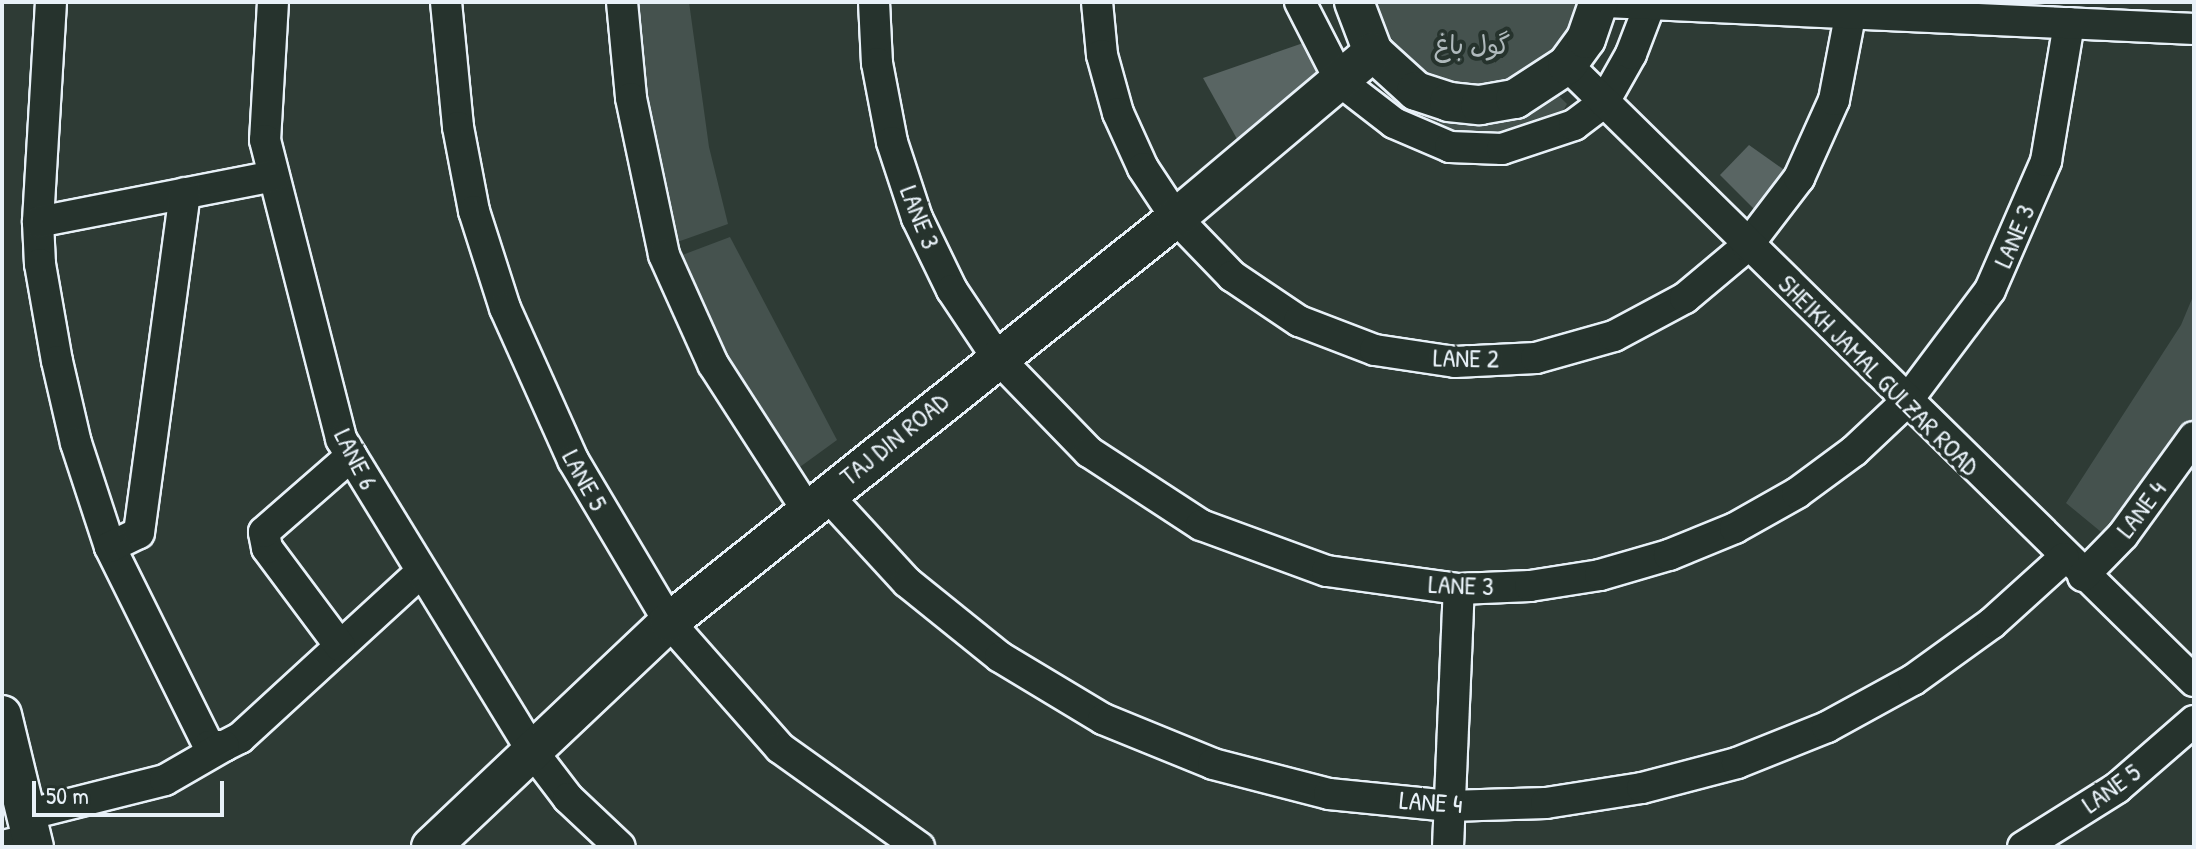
<!DOCTYPE html>
<meta charset="utf-8">
<style>
body{margin:0}
#map{position:relative;width:2196px;height:849px;overflow:hidden;background:#2e3b35;font-family:"Patrick Hand","Playpen Sans Arabic",sans-serif}
div>[style]{position:absolute}
.green>*{inset:0;background:#45524e}
.building>*{inset:0;background:#596563}
.roads{filter:drop-shadow(2px 0 #e8f1f8) drop-shadow(-2px 0 #e8f1f8) drop-shadow(0 2px #e8f1f8) drop-shadow(0 -2px #e8f1f8)}
.minor>*{height:30px;margin:-15px;padding:0 15px;transform-origin:15px;border-radius:15px;background:#26332d}
.major>*{height:38px;margin:-19px;padding:0 19px;transform-origin:19px;border-radius:19px;background:#26332d}
span{translate:-50% -50%;white-space:nowrap;text-align:center;line-height:1.15;-webkit-text-stroke:8px #26332d;paint-order:stroke}
.park-label{font-size:26px;color:#afb9bc}
.street-label{font-size:26px;color:#e8f1f8}
.frame{position:absolute;inset:0;border:4px solid #e8f1f8;pointer-events:none}
.scale{position:absolute;left:32px;top:781px;width:192px;height:36px;box-sizing:border-box;border:4px solid #e8f1f8;border-top:0;padding-left:10px;font-size:24px;line-height:28px;white-space:nowrap;color:#e8f1f8;-webkit-text-stroke:6px #26332d;paint-order:stroke}
</style>
<div id="map">
<div class="green">
<div style="clip-path:polygon(630px 2px,689px 2px,709px 147px,728px 224px,669px 245px)"></div>
<div style="clip-path:polygon(1361px 2px,1583px 2px,1570px 37px,1543px 66px,1506px 84px,1467px 89px,1403px 66px)"></div>
<div style="clip-path:polygon(1389px 87px,1557px 94px,1567px 104px,1562px 113px,1534px 125px,1475px 141px,1418px 124px,1381px 96px)"></div>
<div style="clip-path:polygon(730px 237px,837px 440px,793px 472px,718px 357px,677px 257px)"></div>
<div style="clip-path:polygon(2194px 294px,2194px 424px,2106px 536px,2066px 503px,2181px 325px)"></div>
</div>
<div class="building">
<div style="clip-path:polygon(1306px 42px,1320px 79px,1237px 139px,1203px 78px)"></div>
<div style="clip-path:polygon(1749px 145px,1790px 174px,1757px 212px,1720px 175px)"></div>
</div>
<div class="roads">
<div class="minor">
<div style="left:51px;top:2px;width:220px;rotate:93.4deg"></div>
<div style="left:38px;top:222px;width:42px;rotate:87.3deg"></div>
<div style="left:40px;top:264px;width:98px;rotate:80.1deg"></div>
<div style="left:57px;top:361px;width:84px;rotate:77deg"></div>
<div style="left:76px;top:443px;width:109px;rotate:71.9deg"></div>
<div style="left:110px;top:547px;width:222px;rotate:63.6deg"></div>
<div style="left:209px;top:746px;width:15px"></div>
<div style="left:224px;top:746px;width:18px;rotate:-27deg"></div>
<div style="left:240px;top:738px;width:244px;rotate:-42.5deg"></div>
<div style="left:273px;top:2px;width:138px;rotate:93.3deg"></div>
<div style="left:265px;top:140px;width:309px;rotate:75.7deg"></div>
<div style="left:341px;top:439px;width:367px;rotate:58.5deg"></div>
<div style="left:533px;top:752px;width:58px;rotate:52.7deg"></div>
<div style="left:568px;top:798px;width:71px;rotate:43.3deg"></div>
<div style="left:446px;top:2px;width:126px;rotate:84.5deg"></div>
<div style="left:458px;top:127px;width:86px;rotate:79.2deg"></div>
<div style="left:474px;top:211px;width:102px;rotate:72.3deg"></div>
<div style="left:505px;top:308px;width:167px;rotate:65.9deg"></div>
<div style="left:573px;top:460px;width:188px;rotate:59.3deg"></div>
<div style="left:669px;top:622px;width:168px;rotate:48.6deg"></div>
<div style="left:780px;top:748px;width:171px;rotate:35.5deg"></div>
<div style="left:622px;top:2px;width:96px;rotate:84.6deg"></div>
<div style="left:631px;top:98px;width:160px;rotate:78.1deg"></div>
<div style="left:664px;top:255px;width:120px;rotate:65.8deg"></div>
<div style="left:713px;top:364px;width:174px;rotate:57.2deg"></div>
<div style="left:874px;top:2px;width:61px;rotate:87.2deg"></div>
<div style="left:877px;top:63px;width:80px;rotate:79.2deg"></div>
<div style="left:892px;top:142px;width:80px;rotate:71.8deg"></div>
<div style="left:917px;top:218px;width:80px;rotate:64.1deg"></div>
<div style="left:952px;top:290px;width:79px;rotate:56.3deg"></div>
<div style="left:996px;top:356px;width:134px;rotate:45.9deg"></div>
<div style="left:1089px;top:452px;width:134px;rotate:33.1deg"></div>
<div style="left:1201px;top:525px;width:134px;rotate:20.1deg"></div>
<div style="left:1327px;top:571px;width:133px;rotate:7.8deg"></div>
<div style="left:1459px;top:589px;width:71px;rotate:-2.4deg"></div>
<div style="left:1530px;top:586px;width:71px;rotate:-8.9deg"></div>
<div style="left:1600px;top:575px;width:72px;rotate:-16.2deg"></div>
<div style="left:1669px;top:555px;width:71px;rotate:-22.2deg"></div>
<div style="left:1735px;top:528px;width:71px;rotate:-29.4deg"></div>
<div style="left:1797px;top:493px;width:71px;rotate:-36.4deg"></div>
<div style="left:1854px;top:451px;width:71px;rotate:-43.3deg"></div>
<div style="left:1906px;top:402px;width:140px;rotate:-53.1deg"></div>
<div style="left:1990px;top:290px;width:141px;rotate:-66.5deg"></div>
<div style="left:2046px;top:161px;width:140px;rotate:-80.5deg"></div>
<div style="left:1097px;top:2px;width:53px;rotate:84.6deg"></div>
<div style="left:1102px;top:55px;width:60px;rotate:74.6deg"></div>
<div style="left:1118px;top:113px;width:60px;rotate:65.6deg"></div>
<div style="left:1143px;top:168px;width:60px;rotate:56.6deg"></div>
<div style="left:1176px;top:218px;width:81px;rotate:46deg"></div>
<div style="left:1232px;top:276px;width:81px;rotate:33.9deg"></div>
<div style="left:1299px;top:321px;width:81px;rotate:20.9deg"></div>
<div style="left:1375px;top:350px;width:81px;rotate:8.5deg"></div>
<div style="left:1455px;top:362px;width:81px;rotate:-2.8deg"></div>
<div style="left:1536px;top:358px;width:81px;rotate:-15.8deg"></div>
<div style="left:1614px;top:336px;width:81px;rotate:-28.2deg"></div>
<div style="left:1685px;top:298px;width:81px;rotate:-40deg"></div>
<div style="left:1747px;top:246px;width:86px;rotate:-52.6deg"></div>
<div style="left:1799px;top:178px;width:85px;rotate:-65.8deg"></div>
<div style="left:1834px;top:100px;width:86px;rotate:-79.2deg"></div>
<div style="left:1300px;top:2px;width:90px;rotate:62.9deg"></div>
<div style="left:1341px;top:82px;width:67px;rotate:37.7deg"></div>
<div style="left:1394px;top:123px;width:61px;rotate:23.2deg"></div>
<div style="left:1450px;top:147px;width:52px;rotate:2.2deg"></div>
<div style="left:1502px;top:149px;width:76px;rotate:-18.4deg"></div>
<div style="left:1574px;top:125px;width:38px;rotate:-37deg"></div>
<div style="left:1604px;top:102px;width:55px;rotate:-60.6deg"></div>
<div style="left:1631px;top:54px;width:56px;rotate:-69deg"></div>
<div style="left:1606px;top:2px;width:589px;rotate:2.63deg"></div>
<div style="left:1567px;top:65px;width:879px;rotate:44.49deg"></div>
<div style="left:38px;top:222px;width:240px;rotate:-11deg"></div>
<div style="left:826px;top:494px;width:120px;rotate:47.4deg"></div>
<div style="left:907px;top:582px;width:119px;rotate:38.9deg"></div>
<div style="left:1000px;top:657px;width:120px;rotate:31deg"></div>
<div style="left:1103px;top:719px;width:119px;rotate:22.2deg"></div>
<div style="left:1213px;top:764px;width:120px;rotate:14.5deg"></div>
<div style="left:1329px;top:794px;width:121px;rotate:5.7deg"></div>
<div style="left:1449px;top:806px;width:97px;rotate:-1.8deg"></div>
<div style="left:1546px;top:803px;width:97px;rotate:-8.9deg"></div>
<div style="left:1642px;top:788px;width:98px;rotate:-14.7deg"></div>
<div style="left:1737px;top:763px;width:97px;rotate:-21.8deg"></div>
<div style="left:1827px;top:727px;width:98px;rotate:-28.7deg"></div>
<div style="left:1913px;top:680px;width:97px;rotate:-35.8deg"></div>
<div style="left:1992px;top:623px;width:97px;rotate:-42.1deg"></div>
<div style="left:110px;top:547px;width:32px;rotate:-26deg"></div>
<div style="left:139px;top:533px;width:343px;rotate:-82.3deg"></div>
<div style="left:2083px;top:576px;width:57px;rotate:-45.7deg"></div>
<div style="left:2123px;top:535px;width:121px;rotate:-54.1deg"></div>
<div style="left:340px;top:646px;width:122px;rotate:-126.7deg"></div>
<div style="left:267px;top:548px;width:16px;rotate:-101deg"></div>
<div style="left:264px;top:532px;width:116px;rotate:-41.1deg"></div>
<div style="left:26px;top:815px;width:143px;rotate:-14.1deg"></div>
<div style="left:165px;top:780px;width:68px;rotate:-30deg"></div>
<div style="left:2px;top:846px;width:31px;rotate:-13deg"></div>
<div style="left:1448px;top:847px;width:258px;rotate:-87.6deg"></div>
<div style="left:2023px;top:847px;width:111px;rotate:-32.1deg"></div>
<div style="left:2117px;top:788px;width:102px;rotate:-41deg"></div>
</div>
<div class="major">
<div style="left:1354px;top:2px;width:53px;rotate:69.2deg"></div>
<div style="left:1373px;top:52px;width:58px;rotate:42.2deg"></div>
<div style="left:1416px;top:91px;width:35px;rotate:18deg"></div>
<div style="left:1449px;top:102px;width:31px;rotate:6deg"></div>
<div style="left:1480px;top:105px;width:36px;rotate:-10deg"></div>
<div style="left:1515px;top:99px;width:62px;rotate:-33.2deg"></div>
<div style="left:1567px;top:65px;width:32px;rotate:-54deg"></div>
<div style="left:1586px;top:39px;width:39px;rotate:-71deg"></div>
<div style="left:2px;top:715px;width:136px;rotate:76.4deg"></div>
<div style="left:431px;top:847px;width:328px;rotate:-43.4deg"></div>
<div style="left:669px;top:622px;width:648px;rotate:-38.55deg"></div>
<div style="left:1176px;top:218px;width:258px;rotate:-40.1deg"></div>
</div>
</div>
<div class="park-label">
<span style="left:1472px;top:45px">گول باغ</span>
</div>
<div class="street-label">
<span style="left:920px;top:217px;rotate:68deg">LANE 3</span>
<span style="left:2014px;top:236px;rotate:-67deg">LANE 3</span>
<span style="left:1466px;top:358px;rotate:1deg">LANE 2</span>
<span style="left:1879px;top:375px;rotate:45deg">SHEIKH JAMAL GULZAR ROAD</span>
<span style="left:894px;top:439px;rotate:-39deg">TAJ DIN ROAD</span>
<span style="left:356px;top:459px;rotate:63deg">LANE 6</span>
<span style="left:585px;top:480px;rotate:61deg">LANE 5</span>
<span style="left:2141px;top:509px;rotate:-53deg">LANE 4</span>
<span style="left:1461px;top:585px;rotate:2deg">LANE 3</span>
<span style="left:2111px;top:788px;rotate:-36deg">LANE 5</span>
<span style="left:1431px;top:802px;rotate:4deg">LANE 4</span>
</div>
<div class="frame"></div>
<div class="scale">50 m</div>
</div>
